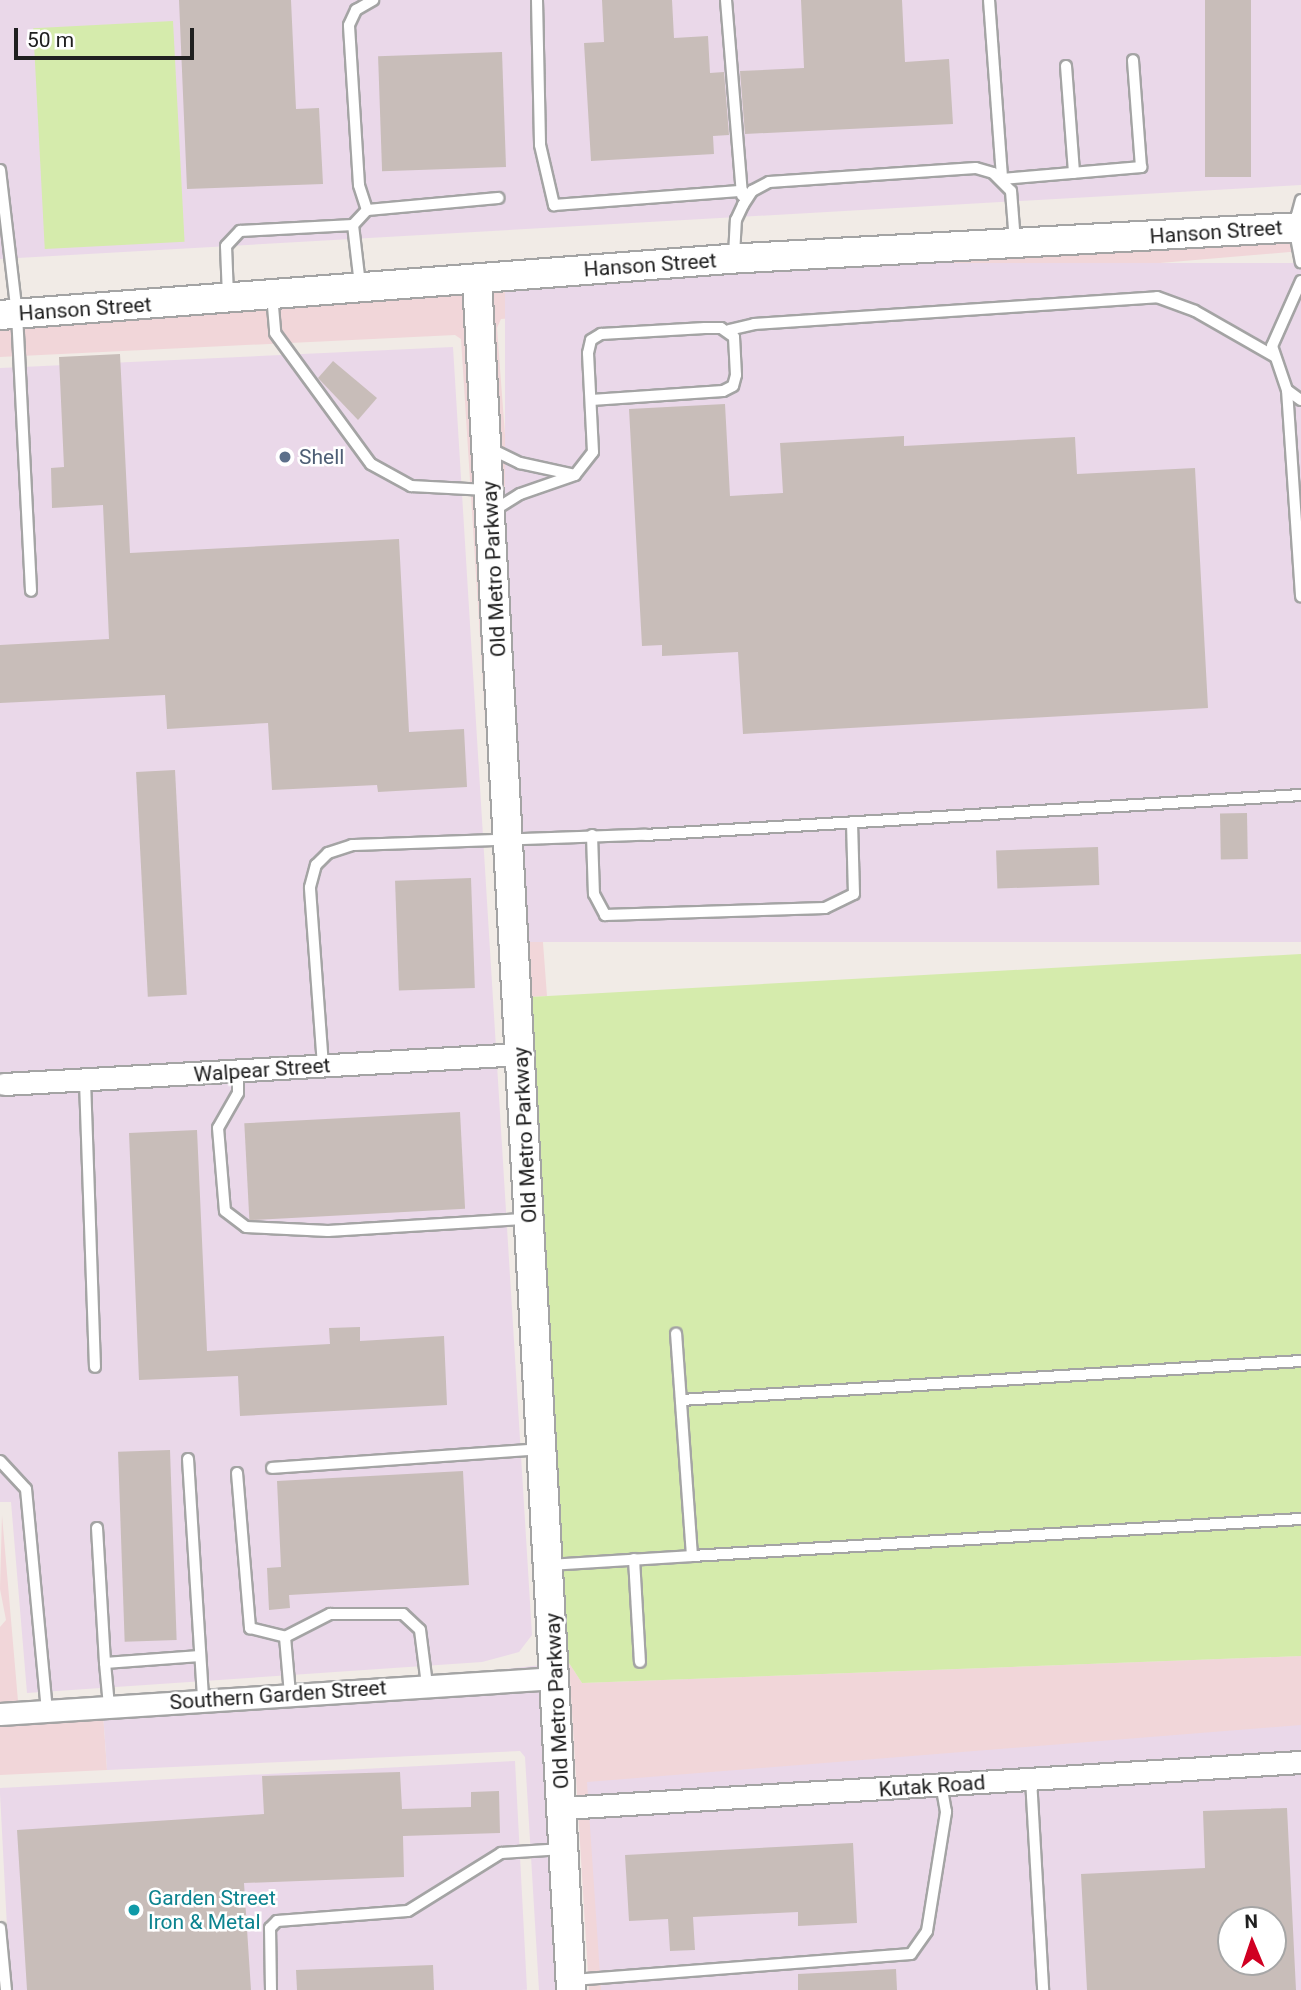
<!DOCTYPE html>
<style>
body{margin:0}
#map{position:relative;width:1301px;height:1990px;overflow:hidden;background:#f1ebe6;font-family:Roboto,sans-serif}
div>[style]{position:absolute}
.commercial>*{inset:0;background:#f1d6d9}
.industrial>*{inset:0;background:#ead8e9;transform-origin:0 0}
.grass>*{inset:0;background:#d5ebac;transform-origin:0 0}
.building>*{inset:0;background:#c8bdb9;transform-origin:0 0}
.roads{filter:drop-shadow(2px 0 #a4a4a4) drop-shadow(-2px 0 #a4a4a4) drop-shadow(0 2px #a4a4a4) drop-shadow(0 -2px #a4a4a4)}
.service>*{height:10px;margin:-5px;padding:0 5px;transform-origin:5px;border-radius:5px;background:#fff}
.minor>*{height:21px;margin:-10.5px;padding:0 10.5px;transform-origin:10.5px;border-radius:10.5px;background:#fff}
.tertiary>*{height:28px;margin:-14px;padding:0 14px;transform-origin:14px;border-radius:14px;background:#fff}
.dots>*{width:19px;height:19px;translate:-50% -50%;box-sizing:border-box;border:4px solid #fff;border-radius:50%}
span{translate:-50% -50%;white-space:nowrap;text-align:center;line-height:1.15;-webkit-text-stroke:5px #fff;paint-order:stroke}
.street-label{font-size:21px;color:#202020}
.service-label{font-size:21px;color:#4e5e75}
.left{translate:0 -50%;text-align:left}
.culture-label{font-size:21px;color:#0d838f}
.north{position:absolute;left:1217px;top:1906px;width:70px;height:70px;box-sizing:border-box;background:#fff;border:2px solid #a6a6a6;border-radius:50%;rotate:358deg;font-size:19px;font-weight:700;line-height:28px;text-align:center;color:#202020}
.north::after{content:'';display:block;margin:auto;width:24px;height:32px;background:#d00022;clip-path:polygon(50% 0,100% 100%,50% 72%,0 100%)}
.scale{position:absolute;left:14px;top:28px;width:180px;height:32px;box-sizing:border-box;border:4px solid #202020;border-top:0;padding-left:9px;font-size:21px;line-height:24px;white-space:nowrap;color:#202020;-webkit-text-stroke:5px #fff;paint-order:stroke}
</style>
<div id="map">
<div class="commercial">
<div style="clip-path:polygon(1301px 240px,1301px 251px,501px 319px,497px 328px,547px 996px,530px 997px,491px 292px,728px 273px)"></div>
<div style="clip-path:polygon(465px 295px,518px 1236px,461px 339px,455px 335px,0 357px,0 329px)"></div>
<div style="clip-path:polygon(2px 1515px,18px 1701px,103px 1713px,107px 1770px,0 1775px,0 1627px,6px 1620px,0 1589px)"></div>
<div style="clip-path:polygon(evenodd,1301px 1656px,1301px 1990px,589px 1990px,569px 1663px,582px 1683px,1301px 1656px,1231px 1920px,1273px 1920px,1273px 1962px,1231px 1962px,1231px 1920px)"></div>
</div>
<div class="industrial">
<div style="clip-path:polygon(0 0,1301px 0,1301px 185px,0 259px)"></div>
<div style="left:1301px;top:263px;width:679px;height:796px;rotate:90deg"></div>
<div style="clip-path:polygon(453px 347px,532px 1635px,519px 1652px,482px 1662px,27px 1693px,11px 1502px,0 1502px,0 368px)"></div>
<div style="clip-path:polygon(542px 1665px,558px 1990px,539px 1990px,525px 1757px,520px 1751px,107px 1770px,103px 1712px)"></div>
<div style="clip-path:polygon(evenodd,1301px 1725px,1301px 1990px,601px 1990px,587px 1782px,1301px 1725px,1231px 1920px,1273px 1920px,1273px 1962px,1231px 1962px,1231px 1920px)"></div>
<div style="left:515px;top:1761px;width:229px;height:516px;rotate:87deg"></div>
</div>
<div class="grass">
<div style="left:173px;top:21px;width:221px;height:140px;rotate:87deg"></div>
<div style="clip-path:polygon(1301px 954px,1301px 1656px,582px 1683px,569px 1663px,530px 997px)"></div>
</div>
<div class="building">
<div style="clip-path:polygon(179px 0,291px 0,296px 109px,319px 108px,323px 184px,187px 189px)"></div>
<div style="clip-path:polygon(602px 0,672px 0,674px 38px,708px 36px,710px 73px,724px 72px,729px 135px,713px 136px,714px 154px,591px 161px,584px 43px,604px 42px)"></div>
<div style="clip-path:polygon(801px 0,902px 0,905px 62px,949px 59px,953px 124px,745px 134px,740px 71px,804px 68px)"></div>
<div style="left:1205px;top:0;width:46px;height:177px"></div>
<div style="left:502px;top:52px;width:115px;height:124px;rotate:88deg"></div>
<div style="clip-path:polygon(120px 354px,130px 553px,399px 539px,409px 732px,464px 729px,467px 787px,378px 792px,377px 785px,272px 790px,268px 723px,167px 729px,165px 695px,0 703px,0 645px,109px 639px,103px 505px,52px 508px,51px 468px,64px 467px,59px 357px)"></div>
<div style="clip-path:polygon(333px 361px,377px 398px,358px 420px,318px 378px)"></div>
<div style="clip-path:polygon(725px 404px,730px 496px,783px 493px,780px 443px,904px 436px,904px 446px,1075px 437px,1077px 474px,1195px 468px,1208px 708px,743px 734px,738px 652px,662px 656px,662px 645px,642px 646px,629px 409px)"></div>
<div style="left:175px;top:770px;width:225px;height:39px;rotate:87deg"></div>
<div style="left:1247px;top:813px;width:46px;height:27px;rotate:89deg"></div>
<div style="left:1098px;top:847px;width:38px;height:102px;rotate:88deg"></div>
<div style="left:471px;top:878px;width:110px;height:76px;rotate:88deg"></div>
<div style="left:460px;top:1112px;width:97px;height:216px;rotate:87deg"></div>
<div style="clip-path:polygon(197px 1130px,207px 1351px,330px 1344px,329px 1328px,360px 1327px,360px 1341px,444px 1336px,447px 1405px,240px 1416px,238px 1376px,139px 1380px,129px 1133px)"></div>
<div style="left:170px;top:1450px;width:190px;height:52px;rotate:88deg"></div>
<div style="clip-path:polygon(463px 1471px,469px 1585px,289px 1595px,290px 1608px,269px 1610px,267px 1568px,281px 1567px,277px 1481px)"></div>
<div style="clip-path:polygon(400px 1772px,402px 1809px,471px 1807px,471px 1792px,499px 1791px,500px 1833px,403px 1836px,404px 1877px,244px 1883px,251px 1990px,27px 1990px,17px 1830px,264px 1814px,262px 1776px)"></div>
<div style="clip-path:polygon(evenodd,1287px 1808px,1296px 1990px,1087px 1990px,1081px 1874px,1205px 1868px,1203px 1811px,1287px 1808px,1231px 1920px,1273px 1920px,1273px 1962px,1231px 1962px,1231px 1920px)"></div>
<div style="clip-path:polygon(853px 1843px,857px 1923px,798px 1926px,798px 1912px,693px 1917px,695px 1950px,670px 1951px,668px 1919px,629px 1921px,625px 1855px)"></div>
<div style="clip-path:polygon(433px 1965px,434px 1990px,297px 1990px,296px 1970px)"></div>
<div style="clip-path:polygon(896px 1969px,897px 1990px,798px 1990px,798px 1974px)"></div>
</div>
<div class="roads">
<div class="service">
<div style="left:537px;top:0;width:145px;rotate:88.8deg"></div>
<div style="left:540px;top:145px;width:62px;rotate:76.9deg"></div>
<div style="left:554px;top:205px;width:189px;rotate:-4.3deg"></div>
<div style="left:726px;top:0;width:196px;rotate:85.3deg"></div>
<div style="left:989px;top:0;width:179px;rotate:85.8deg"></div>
<div style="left:1002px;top:179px;width:140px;rotate:-4.9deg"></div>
<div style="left:1141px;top:167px;width:107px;rotate:-94.3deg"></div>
<div style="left:1066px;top:66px;width:107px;rotate:85.7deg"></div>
<div style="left:0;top:170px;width:145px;rotate:83.3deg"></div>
<div style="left:17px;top:314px;width:277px;rotate:87.1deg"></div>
<div style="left:1301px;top:200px;width:28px;rotate:105deg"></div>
<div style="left:1294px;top:227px;width:36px;rotate:79deg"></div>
<div style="left:367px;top:210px;width:26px;rotate:-108deg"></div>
<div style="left:359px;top:185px;width:160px;rotate:-93.6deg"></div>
<div style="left:349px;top:25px;width:17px;rotate:-65deg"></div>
<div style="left:356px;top:10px;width:20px;rotate:-30deg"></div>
<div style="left:353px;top:225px;width:60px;rotate:83.3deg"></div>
<div style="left:734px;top:256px;width:36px;rotate:-87deg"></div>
<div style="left:736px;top:220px;width:17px;rotate:-65deg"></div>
<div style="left:743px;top:205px;width:17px;rotate:-57deg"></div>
<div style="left:752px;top:191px;width:19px;rotate:-28deg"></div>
<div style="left:769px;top:182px;width:207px;rotate:-3.9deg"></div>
<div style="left:976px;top:168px;width:18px;rotate:16deg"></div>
<div style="left:993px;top:173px;width:25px;rotate:45deg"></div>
<div style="left:1011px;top:191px;width:51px;rotate:85.5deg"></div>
<div style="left:1301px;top:281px;width:71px;rotate:114deg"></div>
<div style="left:1272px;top:346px;width:46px;rotate:71.2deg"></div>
<div style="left:1287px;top:390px;width:17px;rotate:36deg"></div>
<div style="left:272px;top:295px;width:38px;rotate:85deg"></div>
<div style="left:275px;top:333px;width:162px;rotate:53.8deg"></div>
<div style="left:371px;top:464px;width:46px;rotate:28.8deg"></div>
<div style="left:411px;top:486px;width:76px;rotate:3deg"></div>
<div style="left:228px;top:296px;width:50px;rotate:-92.3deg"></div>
<div style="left:226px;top:246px;width:21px;rotate:-47deg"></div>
<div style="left:240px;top:231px;width:113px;rotate:-3deg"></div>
<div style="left:353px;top:225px;width:21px;rotate:-47deg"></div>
<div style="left:367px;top:210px;width:132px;rotate:-5.2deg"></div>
<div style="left:729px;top:330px;width:26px;rotate:-13deg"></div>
<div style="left:754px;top:324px;width:404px;rotate:-3.8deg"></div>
<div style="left:1157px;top:297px;width:40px;rotate:20.2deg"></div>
<div style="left:1195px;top:311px;width:91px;rotate:29.7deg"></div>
<div style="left:1287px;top:390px;width:207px;rotate:86.1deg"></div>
<div style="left:487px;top:447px;width:37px;rotate:26deg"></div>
<div style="left:520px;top:463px;width:56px;rotate:12.3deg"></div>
<div style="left:575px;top:475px;width:58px;rotate:160.9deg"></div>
<div style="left:520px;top:494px;width:32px;rotate:148deg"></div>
<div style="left:575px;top:475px;width:29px;rotate:-52deg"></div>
<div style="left:593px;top:452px;width:99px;rotate:-92.9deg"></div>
<div style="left:588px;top:353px;width:13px;rotate:-77deg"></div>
<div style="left:591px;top:340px;width:12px;rotate:-31deg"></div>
<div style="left:601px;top:334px;width:104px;rotate:-3.3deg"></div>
<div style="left:705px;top:328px;width:16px"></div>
<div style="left:721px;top:328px;width:16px;rotate:35deg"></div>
<div style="left:734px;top:337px;width:38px;rotate:87deg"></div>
<div style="left:736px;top:375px;width:11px;rotate:105deg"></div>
<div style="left:733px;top:386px;width:11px;rotate:153deg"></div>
<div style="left:723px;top:391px;width:132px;rotate:176.1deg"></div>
<div style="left:592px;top:835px;width:59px;rotate:88.1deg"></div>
<div style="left:594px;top:894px;width:24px;rotate:62deg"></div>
<div style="left:605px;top:915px;width:220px;rotate:-1.8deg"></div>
<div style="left:825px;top:908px;width:32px;rotate:-26deg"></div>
<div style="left:854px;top:894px;width:72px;rotate:-91.6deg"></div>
<div style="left:323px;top:1066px;width:179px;rotate:-94.2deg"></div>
<div style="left:310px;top:887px;width:23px;rotate:-75deg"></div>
<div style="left:316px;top:865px;width:17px;rotate:-45deg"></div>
<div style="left:328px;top:853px;width:25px;rotate:-18deg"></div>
<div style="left:352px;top:845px;width:293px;rotate:-2deg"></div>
<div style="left:645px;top:835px;width:657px;rotate:-3.49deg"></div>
<div style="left:238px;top:1071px;width:22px;rotate:90deg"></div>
<div style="left:238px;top:1093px;width:40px;rotate:119.7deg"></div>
<div style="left:218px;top:1128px;width:83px;rotate:85.2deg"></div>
<div style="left:225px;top:1211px;width:26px;rotate:37deg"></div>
<div style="left:246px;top:1227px;width:82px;rotate:2.8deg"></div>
<div style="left:328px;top:1231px;width:199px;rotate:-3.5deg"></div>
<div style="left:85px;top:1081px;width:286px;rotate:88deg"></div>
<div style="left:681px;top:1400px;width:621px;rotate:-3.6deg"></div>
<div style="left:188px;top:1459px;width:241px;rotate:86.4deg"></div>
<div style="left:0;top:1461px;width:38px;rotate:47deg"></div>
<div style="left:26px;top:1489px;width:222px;rotate:84.6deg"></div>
<div style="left:272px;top:1468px;width:270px;rotate:-4deg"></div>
<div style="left:237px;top:1473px;width:156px;rotate:85.2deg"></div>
<div style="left:250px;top:1628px;width:36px;rotate:14deg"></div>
<div style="left:285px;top:1637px;width:57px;rotate:85deg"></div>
<div style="left:97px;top:1528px;width:135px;rotate:86.6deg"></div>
<div style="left:692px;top:1556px;width:610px;rotate:-3.48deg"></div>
<div style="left:634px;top:1559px;width:103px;rotate:86.7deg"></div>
<div style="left:550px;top:1565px;width:142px;rotate:-3.6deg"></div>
<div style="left:692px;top:1556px;width:223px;rotate:-94.1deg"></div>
<div style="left:285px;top:1637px;width:51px;rotate:-27.1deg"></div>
<div style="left:330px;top:1614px;width:73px"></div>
<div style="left:403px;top:1614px;width:23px;rotate:43deg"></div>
<div style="left:420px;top:1630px;width:55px;rotate:82.7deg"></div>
<div style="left:109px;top:1706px;width:43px;rotate:-95.3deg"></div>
<div style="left:105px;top:1663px;width:95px;rotate:-4.2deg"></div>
<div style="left:1031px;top:1779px;width:211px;rotate:86.7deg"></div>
<div style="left:0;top:1928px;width:62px;rotate:84.5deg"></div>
<div style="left:573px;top:1980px;width:339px;rotate:-4.4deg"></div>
<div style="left:911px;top:1954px;width:28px;rotate:-55deg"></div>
<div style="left:927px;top:1931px;width:121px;rotate:-80.9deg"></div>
<div style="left:946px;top:1812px;width:27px;rotate:-100deg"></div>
<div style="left:271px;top:1990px;width:62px;rotate:-90.9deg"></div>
<div style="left:270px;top:1928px;width:10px;rotate:-45deg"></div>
<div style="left:277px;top:1921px;width:131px;rotate:-4.4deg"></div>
<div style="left:408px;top:1911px;width:110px;rotate:-31.9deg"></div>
<div style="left:501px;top:1853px;width:62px;rotate:-3.7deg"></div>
</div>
<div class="minor">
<div style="left:4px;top:1084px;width:518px;rotate:-3.32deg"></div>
<div style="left:0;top:1714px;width:557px;rotate:-3.7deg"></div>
<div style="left:563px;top:1808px;width:739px;rotate:-3.57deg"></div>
</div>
<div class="tertiary">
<div style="left:477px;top:280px;width:1713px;rotate:86.85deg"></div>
<div style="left:0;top:315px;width:729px;rotate:-4.4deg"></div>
<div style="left:727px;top:259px;width:575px;rotate:-3.19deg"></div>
</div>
</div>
<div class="dots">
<div style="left:285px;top:457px;background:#5c6f8a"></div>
<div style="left:134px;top:1910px;background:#0f9aa8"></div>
</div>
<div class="street-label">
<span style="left:1216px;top:232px;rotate:-4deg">Hanson Street</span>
<span style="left:650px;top:265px;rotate:-4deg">Hanson Street</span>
<span style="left:85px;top:309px;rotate:-4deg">Hanson Street</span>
<span style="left:494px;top:569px;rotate:-93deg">Old Metro Parkway</span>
<span style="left:262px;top:1070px;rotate:-4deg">Walpear Street</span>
<span style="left:525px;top:1135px;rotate:-93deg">Old Metro Parkway</span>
<span style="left:278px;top:1695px;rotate:-4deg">Southern Garden Street</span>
<span style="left:557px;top:1701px;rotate:-93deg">Old Metro Parkway</span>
<span style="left:932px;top:1786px;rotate:-4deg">Kutak Road</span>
</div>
<div class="service-label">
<span class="left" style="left:299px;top:457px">Shell</span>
</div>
<div class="culture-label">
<span class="left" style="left:148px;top:1910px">Garden Street<br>Iron &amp; Metal</span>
</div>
<div class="north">N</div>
<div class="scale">50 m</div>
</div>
